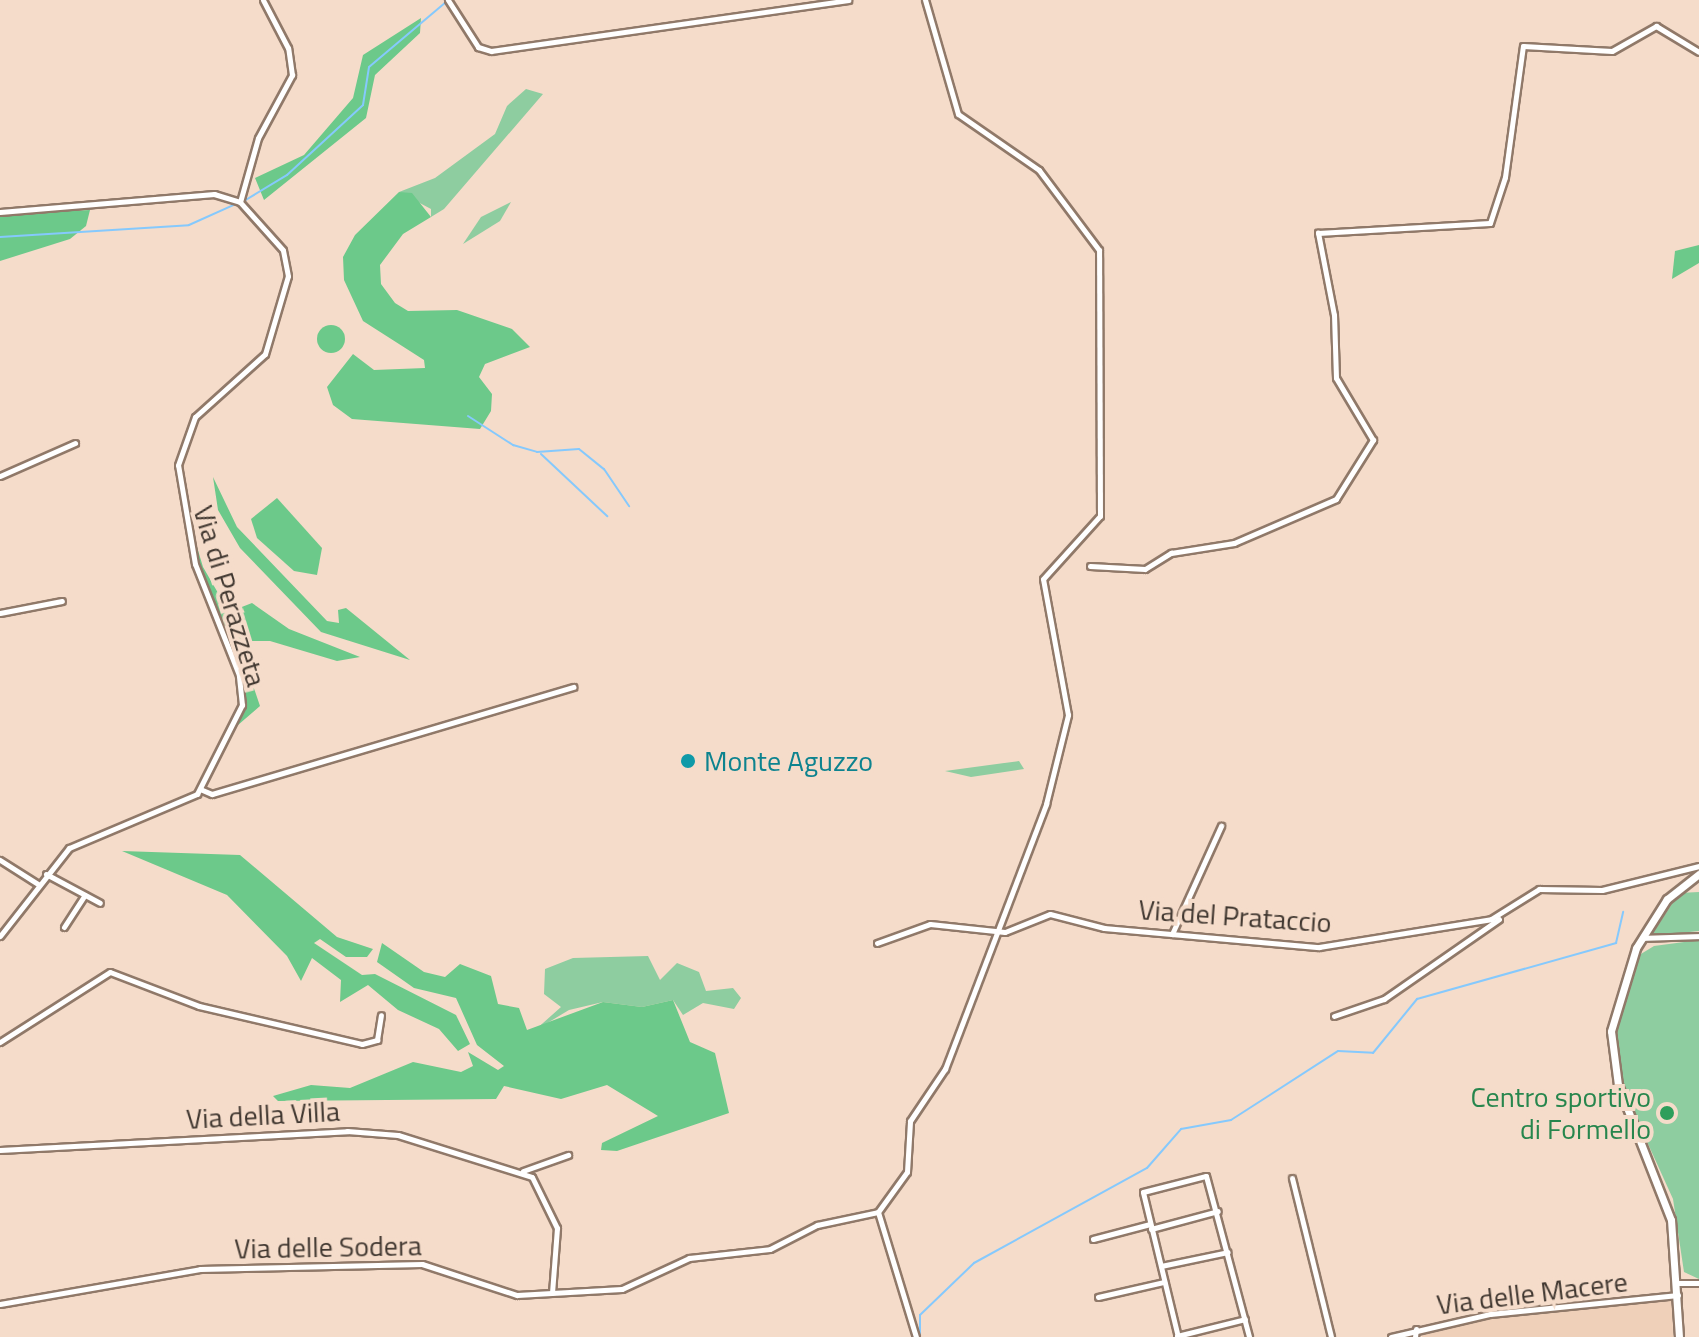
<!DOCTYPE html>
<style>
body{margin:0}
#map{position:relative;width:1699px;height:1337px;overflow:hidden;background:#f5dcca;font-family:"Titillium Web",sans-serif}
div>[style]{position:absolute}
.built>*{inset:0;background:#efd0b9}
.green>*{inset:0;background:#8ecda0}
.forest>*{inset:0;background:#6cc98a}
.round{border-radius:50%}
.stream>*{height:2px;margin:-1px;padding:0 1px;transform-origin:1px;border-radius:1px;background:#85c9fd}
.roads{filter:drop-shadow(2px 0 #907969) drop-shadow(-2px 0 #907969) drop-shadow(0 2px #907969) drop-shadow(0 -2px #907969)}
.street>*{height:5px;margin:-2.5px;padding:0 2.5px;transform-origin:2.5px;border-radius:2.5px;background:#fff}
.secondary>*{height:7px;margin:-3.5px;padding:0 3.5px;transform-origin:3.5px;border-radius:3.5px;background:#fff}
.dots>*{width:22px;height:22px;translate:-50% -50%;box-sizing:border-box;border:4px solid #f5dcca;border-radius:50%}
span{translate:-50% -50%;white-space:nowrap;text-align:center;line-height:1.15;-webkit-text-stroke:8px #f5dcca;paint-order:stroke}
.street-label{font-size:28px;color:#403730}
.culture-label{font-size:28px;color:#0d838f}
.left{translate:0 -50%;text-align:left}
.leisure-label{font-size:28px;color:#27864d}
.right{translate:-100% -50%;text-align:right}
</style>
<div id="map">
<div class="built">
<div style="clip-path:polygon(1672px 1299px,1673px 1337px,1422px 1337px,1423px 1329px,1483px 1316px)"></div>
</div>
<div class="green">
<div style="clip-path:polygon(526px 89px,543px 94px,444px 209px,431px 217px,431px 209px,399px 192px,435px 178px,495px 134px,507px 106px)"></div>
<div style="clip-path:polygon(511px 202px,500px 221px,463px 244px,481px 217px)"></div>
<div style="clip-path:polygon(1019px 761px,1024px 769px,971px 777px,945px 771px)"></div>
<div style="clip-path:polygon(1699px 892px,1699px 931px,1651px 936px,1679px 893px)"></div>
<div style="clip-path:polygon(1699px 940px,1699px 1279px,1684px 1272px,1673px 1199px,1624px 1091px,1615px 1035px,1636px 957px,1654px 946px)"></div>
<div style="clip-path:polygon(648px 956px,660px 980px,677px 963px,699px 972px,706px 991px,733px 988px,741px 998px,734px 1009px,703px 1003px,683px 1015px,673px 1000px,642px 1007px,603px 1002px,569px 1010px,534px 1031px,561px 1007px,544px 994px,545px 969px,573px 958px)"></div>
</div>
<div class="forest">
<div style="clip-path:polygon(421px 18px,420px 33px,375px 75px,366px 118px,264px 200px,255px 178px,304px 155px,353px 98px,363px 55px)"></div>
<div style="clip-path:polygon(399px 192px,412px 193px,431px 217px,403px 234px,380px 265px,381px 284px,395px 303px,408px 311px,457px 310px,512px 329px,530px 347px,485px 364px,479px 377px,492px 394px,491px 411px,480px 429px,352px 419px,333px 405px,327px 387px,353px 354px,374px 370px,425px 368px,424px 360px,363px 321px,344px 280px,343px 257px,355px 235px)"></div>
<div style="clip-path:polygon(90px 210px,86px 226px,70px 239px,0 261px,0 214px)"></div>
<div style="clip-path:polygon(1699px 245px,1699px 263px,1672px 279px,1675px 251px)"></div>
<div class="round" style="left:317px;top:325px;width:28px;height:28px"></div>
<div style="clip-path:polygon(213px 477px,237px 527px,327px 621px,339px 623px,338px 610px,346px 608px,410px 660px,321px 632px,240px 548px,218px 510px)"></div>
<div style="clip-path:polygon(277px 498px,322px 548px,317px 575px,294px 571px,257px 538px,251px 519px)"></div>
<div style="clip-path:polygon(188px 517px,203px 567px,229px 612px,252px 603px,289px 629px,360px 657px,337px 661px,270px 641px,238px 641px,260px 706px,238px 725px,242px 679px,200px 570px)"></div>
<div style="clip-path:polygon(122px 851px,240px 855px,337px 937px,373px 949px,367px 957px,346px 957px,320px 939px,314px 943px,362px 975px,375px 974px,456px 1015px,470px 1044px,458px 1051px,439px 1029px,398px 1010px,368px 985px,340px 1002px,341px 980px,312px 958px,301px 981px,287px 956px,227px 895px)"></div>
<div style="clip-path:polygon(382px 943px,424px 972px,445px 977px,460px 964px,491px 976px,498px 1004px,519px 1008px,527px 1030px,603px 1002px,642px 1007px,673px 1000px,690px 1042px,715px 1053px,729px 1113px,617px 1151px,601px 1150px,602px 1143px,658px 1116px,607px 1085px,561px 1099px,504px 1086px,496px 1099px,278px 1101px,273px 1096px,311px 1085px,350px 1088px,413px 1062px,461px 1072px,473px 1066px,468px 1052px,498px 1070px,504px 1066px,477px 1045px,456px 998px,414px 988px,377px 962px)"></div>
</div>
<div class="stream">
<div style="left:244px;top:201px;width:50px;rotate:-31.2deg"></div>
<div style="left:287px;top:175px;width:103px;rotate:-42.6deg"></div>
<div style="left:363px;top:105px;width:38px;rotate:-81deg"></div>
<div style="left:369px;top:67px;width:102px;rotate:-40.2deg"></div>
<div style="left:0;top:237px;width:189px;rotate:-3.6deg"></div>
<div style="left:189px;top:225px;width:54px;rotate:-24.2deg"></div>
<div style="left:468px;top:416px;width:54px;rotate:32.8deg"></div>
<div style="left:513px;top:445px;width:25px;rotate:16deg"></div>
<div style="left:537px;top:452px;width:42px;rotate:-4.1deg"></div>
<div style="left:579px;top:449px;width:32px;rotate:39deg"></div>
<div style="left:604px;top:469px;width:45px;rotate:56deg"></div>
<div style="left:541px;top:454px;width:91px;rotate:43.2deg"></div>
<div style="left:920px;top:1337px;width:22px;rotate:-90deg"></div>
<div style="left:920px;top:1315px;width:75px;rotate:-43.9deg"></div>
<div style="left:974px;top:1263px;width:197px;rotate:-28.8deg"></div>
<div style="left:1147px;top:1168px;width:52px;rotate:-48.9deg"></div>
<div style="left:1181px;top:1129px;width:51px;rotate:-10.2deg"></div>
<div style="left:1231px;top:1120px;width:127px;rotate:-32.8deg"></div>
<div style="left:1338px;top:1051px;width:35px;rotate:3deg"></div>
<div style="left:1373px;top:1053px;width:70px;rotate:-50.8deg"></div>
<div style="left:1417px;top:999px;width:207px;rotate:-15.7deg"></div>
<div style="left:1616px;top:943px;width:32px;rotate:-77deg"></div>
</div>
<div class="roads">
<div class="street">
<div style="left:448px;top:0;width:56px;rotate:57.4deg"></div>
<div style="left:478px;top:47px;width:14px;rotate:17deg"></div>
<div style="left:491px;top:51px;width:361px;rotate:-8.1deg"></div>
<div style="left:0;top:212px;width:215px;rotate:-4.8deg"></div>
<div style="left:214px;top:194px;width:27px;rotate:17deg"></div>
<div style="left:0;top:476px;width:82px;rotate:-23.7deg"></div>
<div style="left:1090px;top:566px;width:55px;rotate:3.1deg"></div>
<div style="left:1145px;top:569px;width:31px;rotate:-32deg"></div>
<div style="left:1171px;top:553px;width:64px;rotate:-9deg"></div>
<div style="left:1234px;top:543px;width:111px;rotate:-23.3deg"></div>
<div style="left:1336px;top:499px;width:70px;rotate:-57.9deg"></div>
<div style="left:1373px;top:440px;width:72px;rotate:-120.8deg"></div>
<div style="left:1336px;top:378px;width:63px;rotate:-91.8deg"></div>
<div style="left:1334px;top:315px;width:84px;rotate:-101deg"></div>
<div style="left:1318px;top:233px;width:172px;rotate:-3.3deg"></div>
<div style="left:1490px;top:223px;width:48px;rotate:-71.9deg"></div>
<div style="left:1505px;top:177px;width:132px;rotate:-82.2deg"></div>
<div style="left:1523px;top:46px;width:89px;rotate:3.2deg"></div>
<div style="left:1612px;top:51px;width:51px;rotate:-29.6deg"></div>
<div style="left:1656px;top:26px;width:50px;rotate:31.2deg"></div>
<div style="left:0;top:613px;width:63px;rotate:-11deg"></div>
<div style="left:200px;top:789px;width:13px;rotate:23deg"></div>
<div style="left:212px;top:794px;width:377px;rotate:-16.5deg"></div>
<div style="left:0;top:860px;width:45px;rotate:32.3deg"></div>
<div style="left:46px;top:874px;width:61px;rotate:28.2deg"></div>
<div style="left:64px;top:927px;width:38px;rotate:-57deg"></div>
<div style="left:1172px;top:934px;width:119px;rotate:-65.6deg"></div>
<div style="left:0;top:936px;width:112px;rotate:-51.9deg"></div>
<div style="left:69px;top:848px;width:139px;rotate:-22.9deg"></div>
<div style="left:197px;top:794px;width:100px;rotate:-63.2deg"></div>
<div style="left:242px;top:705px;width:30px;rotate:-96deg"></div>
<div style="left:239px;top:675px;width:119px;rotate:-111.6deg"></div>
<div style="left:195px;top:564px;width:100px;rotate:-99.7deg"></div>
<div style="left:178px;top:465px;width:51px;rotate:-70.5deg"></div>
<div style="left:195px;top:417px;width:94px;rotate:-42deg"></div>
<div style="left:265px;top:354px;width:81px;rotate:-73.6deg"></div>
<div style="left:288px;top:276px;width:26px;rotate:-101deg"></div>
<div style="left:283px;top:250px;width:64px;rotate:-131.9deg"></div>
<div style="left:240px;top:202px;width:66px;rotate:-74.3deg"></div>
<div style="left:258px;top:138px;width:72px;rotate:-61.6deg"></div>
<div style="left:292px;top:75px;width:27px;rotate:-98deg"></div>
<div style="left:288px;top:48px;width:54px;rotate:-117.5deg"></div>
<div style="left:1642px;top:938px;width:57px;rotate:-2deg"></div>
<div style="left:877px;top:943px;width:56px;rotate:-19.7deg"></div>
<div style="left:930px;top:924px;width:75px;rotate:6.1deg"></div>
<div style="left:1005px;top:932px;width:48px;rotate:-21.8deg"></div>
<div style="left:1050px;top:914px;width:56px;rotate:14.5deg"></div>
<div style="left:1104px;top:928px;width:216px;rotate:5.1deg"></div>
<div style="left:1319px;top:947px;width:174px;rotate:-9.2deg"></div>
<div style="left:1491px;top:919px;width:57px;rotate:-32deg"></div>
<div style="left:1539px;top:889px;width:63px;rotate:0.9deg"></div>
<div style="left:1602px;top:890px;width:100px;rotate:-13.9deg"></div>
<div style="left:1334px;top:1016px;width:53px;rotate:-18.8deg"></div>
<div style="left:1384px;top:999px;width:140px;rotate:-34.8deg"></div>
<div style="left:0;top:1042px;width:130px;rotate:-32.5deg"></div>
<div style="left:110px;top:972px;width:95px;rotate:20.9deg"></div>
<div style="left:199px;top:1006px;width:167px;rotate:13.1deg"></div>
<div style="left:362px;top:1044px;width:16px;rotate:-15deg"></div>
<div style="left:377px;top:1040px;width:25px;rotate:-81deg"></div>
<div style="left:0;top:1150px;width:348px;rotate:-3.1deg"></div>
<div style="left:347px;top:1131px;width:51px;rotate:4.5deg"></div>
<div style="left:398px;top:1135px;width:140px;rotate:17.4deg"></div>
<div style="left:532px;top:1177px;width:57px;rotate:63.9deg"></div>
<div style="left:557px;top:1228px;width:65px;rotate:94.4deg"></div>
<div style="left:523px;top:1171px;width:48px;rotate:-19.6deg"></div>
<div style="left:1292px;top:1178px;width:164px;rotate:76.2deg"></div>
<div style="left:878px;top:1212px;width:49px;rotate:-54.1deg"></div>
<div style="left:907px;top:1172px;width:51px;rotate:-86.6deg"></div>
<div style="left:910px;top:1121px;width:63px;rotate:-56.1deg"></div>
<div style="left:945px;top:1069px;width:284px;rotate:-69.1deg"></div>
<div style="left:1046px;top:804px;width:92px;rotate:-76.1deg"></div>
<div style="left:1068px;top:715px;width:138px;rotate:-100.4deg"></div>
<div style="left:1043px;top:579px;width:85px;rotate:-47.9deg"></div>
<div style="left:1100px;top:516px;width:266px;rotate:-90.2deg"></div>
<div style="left:1099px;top:250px;width:100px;rotate:-126.9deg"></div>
<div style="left:1039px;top:170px;width:98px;rotate:-145.3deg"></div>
<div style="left:958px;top:114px;width:119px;rotate:-106.1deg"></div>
<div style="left:878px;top:1212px;width:131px;rotate:73.1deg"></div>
<div style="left:1151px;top:1229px;width:69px;rotate:-15deg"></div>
<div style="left:1093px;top:1239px;width:59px;rotate:-14.7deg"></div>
<div style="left:1161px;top:1266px;width:68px;rotate:-11.8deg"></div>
<div style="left:1679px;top:1283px;width:20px"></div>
<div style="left:1098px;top:1297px;width:68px;rotate:-12.8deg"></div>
<div style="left:0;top:1304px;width:203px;rotate:-9.9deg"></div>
<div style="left:200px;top:1269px;width:222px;rotate:-1.3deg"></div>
<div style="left:422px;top:1264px;width:100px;rotate:18.1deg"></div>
<div style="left:517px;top:1295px;width:105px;rotate:-3.3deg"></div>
<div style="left:622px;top:1289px;width:74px;rotate:-24.8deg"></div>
<div style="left:689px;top:1258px;width:81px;rotate:-6.3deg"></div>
<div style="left:770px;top:1249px;width:53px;rotate:-27.1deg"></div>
<div style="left:817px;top:1225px;width:62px;rotate:-12deg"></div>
<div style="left:1177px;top:1336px;width:70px;rotate:-14deg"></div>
<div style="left:1178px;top:1337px;width:149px;rotate:-103.6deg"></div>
<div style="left:1143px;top:1192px;width:65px;rotate:-14.3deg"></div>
<div style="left:1206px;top:1176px;width:167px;rotate:75deg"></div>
<div style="left:1391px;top:1337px;width:102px;rotate:-13.1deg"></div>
<div style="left:1490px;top:1314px;width:189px;rotate:-5.8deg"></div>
<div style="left:1415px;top:1337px;width:8px;rotate:-83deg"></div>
</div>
<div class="secondary">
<div style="left:1679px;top:1337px;width:117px;rotate:-93.9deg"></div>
<div style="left:1671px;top:1220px;width:145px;rotate:-111.4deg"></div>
<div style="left:1618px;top:1085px;width:54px;rotate:-97.4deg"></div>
<div style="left:1611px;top:1031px;width:87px;rotate:-73.2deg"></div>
<div style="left:1636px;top:948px;width:58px;rotate:-57.7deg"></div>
<div style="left:1667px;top:899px;width:41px;rotate:-38deg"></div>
</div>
</div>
<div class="dots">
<div style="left:688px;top:761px;background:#0f9aa8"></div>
<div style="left:1667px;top:1113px;background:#2e9e5b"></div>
</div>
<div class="street-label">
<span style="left:230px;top:596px;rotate:73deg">Via di Perazzeta</span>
<span style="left:1235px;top:916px;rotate:4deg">Via del Prataccio</span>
<span style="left:263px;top:1115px;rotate:-3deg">Via della Villa</span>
<span style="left:328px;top:1247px;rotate:-1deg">Via delle Sodera</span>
<span style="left:1532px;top:1293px;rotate:-7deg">Via delle Macere</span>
</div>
<div class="culture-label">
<span class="left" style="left:704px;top:761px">Monte Aguzzo</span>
</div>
<div class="leisure-label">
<span class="right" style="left:1651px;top:1113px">Centro sportivo<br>di Formello</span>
</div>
</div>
